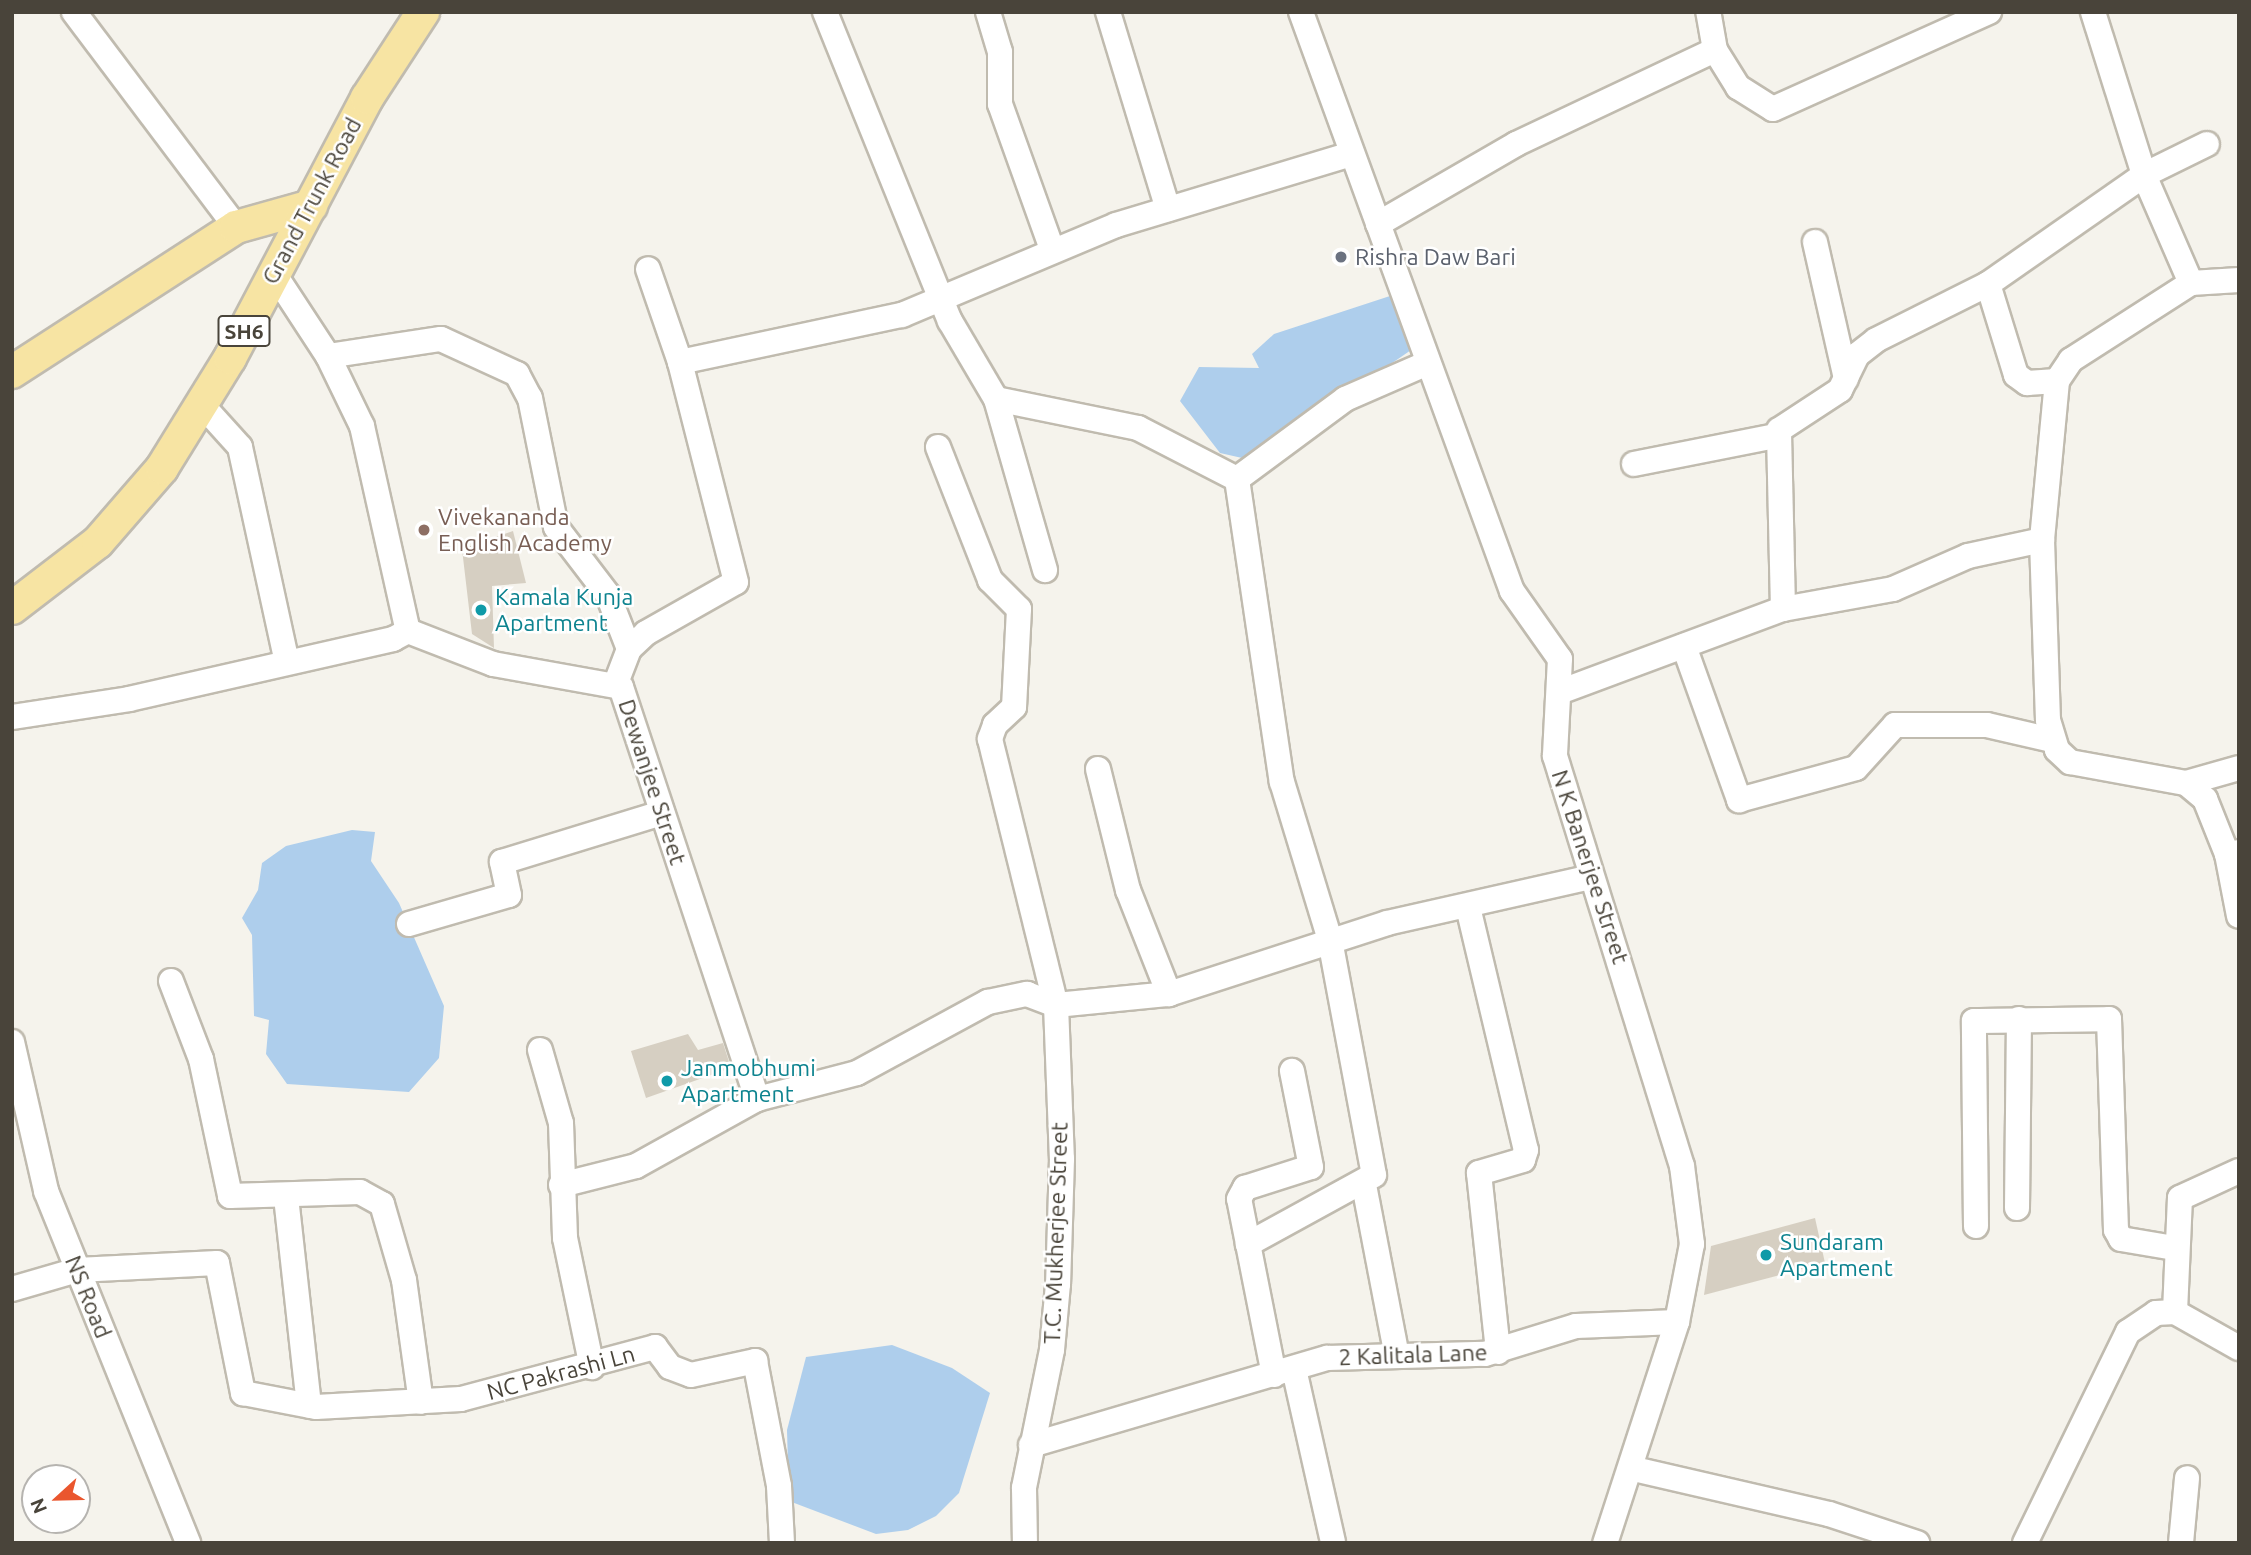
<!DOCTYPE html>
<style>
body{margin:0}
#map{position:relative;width:2251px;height:1555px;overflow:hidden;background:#f5f3ec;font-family:Ubuntu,sans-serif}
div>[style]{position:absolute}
.water>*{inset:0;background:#aeceec}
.building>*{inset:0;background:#d6cfc2}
.roads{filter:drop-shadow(2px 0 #c0bbaf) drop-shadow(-2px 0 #c0bbaf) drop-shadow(0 2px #c0bbaf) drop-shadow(0 -2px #c0bbaf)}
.minor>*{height:24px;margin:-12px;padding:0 12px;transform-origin:12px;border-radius:12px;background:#fff}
.major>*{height:32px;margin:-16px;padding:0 16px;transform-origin:16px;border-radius:16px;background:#f7e4a3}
.dots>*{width:19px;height:19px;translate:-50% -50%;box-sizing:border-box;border:4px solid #fff;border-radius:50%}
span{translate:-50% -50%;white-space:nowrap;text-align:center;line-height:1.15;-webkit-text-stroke:5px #fff;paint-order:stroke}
.shield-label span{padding:2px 5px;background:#fff;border:2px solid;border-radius:5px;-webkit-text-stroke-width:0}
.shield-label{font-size:21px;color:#49443a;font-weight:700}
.street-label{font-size:23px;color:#49443a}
.worship-label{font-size:23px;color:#5b616d}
.left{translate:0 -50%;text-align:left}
.education-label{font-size:23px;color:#785e54}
.culture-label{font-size:23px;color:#0d838f}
.frame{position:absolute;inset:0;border:14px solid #49443a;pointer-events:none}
.north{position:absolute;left:21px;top:1464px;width:70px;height:70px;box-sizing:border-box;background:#fff;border:2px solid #b6b4b0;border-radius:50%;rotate:248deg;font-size:19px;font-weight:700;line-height:28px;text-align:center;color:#49443a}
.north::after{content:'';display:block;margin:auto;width:24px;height:32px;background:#ea562e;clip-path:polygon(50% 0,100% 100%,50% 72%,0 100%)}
</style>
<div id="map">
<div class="water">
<div style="clip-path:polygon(1390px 296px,1414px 348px,1251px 460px,1220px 453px,1180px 401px,1199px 367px,1259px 368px,1252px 354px,1274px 334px)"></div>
<div style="clip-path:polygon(352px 830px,375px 832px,371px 861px,399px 903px,444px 1006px,439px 1058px,409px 1092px,287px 1084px,266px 1054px,269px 1020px,254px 1016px,252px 935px,242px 918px,258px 890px,262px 863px,286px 846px)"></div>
<div style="clip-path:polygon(892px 1345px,952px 1368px,990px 1393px,959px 1493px,936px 1516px,908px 1530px,876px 1534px,789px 1501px,787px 1430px,806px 1357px)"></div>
</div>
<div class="building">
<div style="clip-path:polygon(513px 531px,526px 583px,492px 586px,494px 648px,472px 634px,462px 549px)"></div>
<div style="clip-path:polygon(688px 1034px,698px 1050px,723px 1043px,731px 1068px,646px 1098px,631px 1051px)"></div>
<div style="clip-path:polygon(1815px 1218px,1825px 1263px,1704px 1295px,1711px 1246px)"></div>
</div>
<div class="roads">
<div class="minor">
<div style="left:74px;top:12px;width:269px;rotate:53deg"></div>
<div style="left:825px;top:12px;width:333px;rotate:68deg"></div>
<div style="left:950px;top:321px;width:91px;rotate:59.5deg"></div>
<div style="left:996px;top:399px;width:145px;rotate:11.5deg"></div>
<div style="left:1138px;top:428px;width:111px;rotate:27.3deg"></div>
<div style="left:1237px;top:479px;width:134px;rotate:-36.5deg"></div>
<div style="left:1345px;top:399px;width:87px;rotate:-23.6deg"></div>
<div style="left:988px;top:12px;width:42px;rotate:73.3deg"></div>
<div style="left:1000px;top:52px;width:52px;rotate:90deg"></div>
<div style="left:1000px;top:104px;width:154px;rotate:70.3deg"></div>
<div style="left:1108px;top:12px;width:206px;rotate:73.1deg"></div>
<div style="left:1301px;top:12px;width:616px;rotate:69.98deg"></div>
<div style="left:1512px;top:591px;width:83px;rotate:54.8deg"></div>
<div style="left:1560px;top:659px;width:97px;rotate:93deg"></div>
<div style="left:1555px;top:756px;width:429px;rotate:72.8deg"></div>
<div style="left:1682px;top:1166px;width:79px;rotate:82.7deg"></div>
<div style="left:1692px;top:1244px;width:79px;rotate:100.9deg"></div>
<div style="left:1677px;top:1322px;width:232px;rotate:108deg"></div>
<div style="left:2093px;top:12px;width:171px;rotate:72.6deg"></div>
<div style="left:2144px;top:175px;width:118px;rotate:66.5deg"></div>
<div style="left:2191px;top:283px;width:48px;rotate:-3.6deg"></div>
<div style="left:1715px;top:50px;width:44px;rotate:58.1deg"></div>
<div style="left:1738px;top:87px;width:41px;rotate:32.2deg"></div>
<div style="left:1773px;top:109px;width:237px;rotate:-24.2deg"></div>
<div style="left:1378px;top:224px;width:160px;rotate:-30.1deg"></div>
<div style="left:1516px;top:144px;width:220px;rotate:-25.3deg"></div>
<div style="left:1715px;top:50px;width:39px;rotate:-100deg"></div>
<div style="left:1815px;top:242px;width:140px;rotate:77.2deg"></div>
<div style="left:273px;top:272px;width:100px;rotate:56.8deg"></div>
<div style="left:328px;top:356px;width:78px;rotate:64.1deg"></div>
<div style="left:362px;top:426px;width:210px;rotate:77.4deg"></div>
<div style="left:408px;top:631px;width:91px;rotate:21.2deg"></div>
<div style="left:493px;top:664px;width:130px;rotate:10.2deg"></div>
<div style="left:621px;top:687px;width:434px;rotate:71.7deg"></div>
<div style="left:2191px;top:283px;width:143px;rotate:147.3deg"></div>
<div style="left:2071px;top:360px;width:25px;rotate:124deg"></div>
<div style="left:2057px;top:381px;width:160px;rotate:95.4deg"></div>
<div style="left:2042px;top:540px;width:180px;rotate:88.1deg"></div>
<div style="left:2048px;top:720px;width:31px;rotate:73deg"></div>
<div style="left:2057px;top:750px;width:18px;rotate:43deg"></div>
<div style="left:2070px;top:762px;width:118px;rotate:10.3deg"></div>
<div style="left:2186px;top:783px;width:25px;rotate:40deg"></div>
<div style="left:2205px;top:799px;width:59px;rotate:68.2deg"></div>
<div style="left:2227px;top:854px;width:12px;rotate:-9deg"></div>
<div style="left:1988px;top:284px;width:95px;rotate:72.9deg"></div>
<div style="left:2016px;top:375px;width:14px;rotate:36deg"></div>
<div style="left:2027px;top:383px;width:30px;rotate:-4deg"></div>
<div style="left:328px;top:356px;width:114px;rotate:-8.6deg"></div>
<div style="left:441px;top:339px;width:84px;rotate:24.7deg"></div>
<div style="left:517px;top:374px;width:27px;rotate:62deg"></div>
<div style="left:530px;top:398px;width:132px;rotate:78.6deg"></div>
<div style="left:556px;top:527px;width:86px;rotate:52.6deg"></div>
<div style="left:608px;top:595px;width:58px;rotate:68.7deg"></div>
<div style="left:680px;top:362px;width:227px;rotate:-12deg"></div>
<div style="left:902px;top:315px;width:232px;rotate:-22.8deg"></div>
<div style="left:1116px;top:225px;width:245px;rotate:-16.8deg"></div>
<div style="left:996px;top:399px;width:178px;rotate:74deg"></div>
<div style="left:203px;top:406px;width:55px;rotate:47.9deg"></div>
<div style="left:240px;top:447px;width:220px;rotate:77.7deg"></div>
<div style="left:938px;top:447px;width:143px;rotate:68.6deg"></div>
<div style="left:990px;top:580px;width:41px;rotate:45deg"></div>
<div style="left:1019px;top:609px;width:98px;rotate:92.9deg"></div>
<div style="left:1014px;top:707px;width:26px;rotate:137deg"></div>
<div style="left:995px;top:725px;width:15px;rotate:110deg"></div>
<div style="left:990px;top:739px;width:274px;rotate:76.1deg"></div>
<div style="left:1056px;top:1005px;width:154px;rotate:87.8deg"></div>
<div style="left:1062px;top:1159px;width:125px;rotate:91.8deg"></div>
<div style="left:1058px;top:1284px;width:66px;rotate:95.2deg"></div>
<div style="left:1052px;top:1350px;width:141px;rotate:101.5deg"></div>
<div style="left:1024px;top:1488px;width:55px;rotate:89deg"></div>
<div style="left:1634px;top:464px;width:145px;rotate:-11.2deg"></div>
<div style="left:1237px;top:479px;width:306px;rotate:81.6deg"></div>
<div style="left:1282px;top:782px;width:165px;rotate:73.1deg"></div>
<div style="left:1330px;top:940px;width:239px;rotate:79.4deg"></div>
<div style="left:1374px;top:1175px;width:144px;rotate:151.3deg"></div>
<div style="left:1783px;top:609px;width:179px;rotate:-91.3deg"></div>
<div style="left:1779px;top:430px;width:73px;rotate:-33.3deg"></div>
<div style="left:1840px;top:390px;width:39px;rotate:-64deg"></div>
<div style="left:1857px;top:355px;width:24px;rotate:-38deg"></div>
<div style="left:1876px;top:340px;width:125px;rotate:-26.6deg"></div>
<div style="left:1988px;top:284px;width:190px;rotate:-34.9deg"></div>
<div style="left:2144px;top:175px;width:70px;rotate:-26.2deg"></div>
<div style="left:1684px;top:646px;width:164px;rotate:70.3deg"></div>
<div style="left:1739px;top:800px;width:121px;rotate:-15.3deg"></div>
<div style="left:1856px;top:768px;width:58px;rotate:-47.8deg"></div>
<div style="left:1895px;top:725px;width:92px"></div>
<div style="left:1987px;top:725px;width:67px;rotate:13deg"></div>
<div style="left:616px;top:683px;width:36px;rotate:-69deg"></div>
<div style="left:629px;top:649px;width:23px;rotate:-43deg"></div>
<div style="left:646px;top:633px;width:103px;rotate:-29.5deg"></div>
<div style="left:736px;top:582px;width:227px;rotate:-104.3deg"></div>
<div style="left:680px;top:362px;width:98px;rotate:-109deg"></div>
<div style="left:1562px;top:691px;width:236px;rotate:-20.4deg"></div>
<div style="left:1783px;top:609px;width:112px;rotate:-10.3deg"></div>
<div style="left:1893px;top:589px;width:82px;rotate:-23.7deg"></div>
<div style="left:1968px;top:556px;width:76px;rotate:-12.2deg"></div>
<div style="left:12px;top:717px;width:118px;rotate:-8.7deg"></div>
<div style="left:129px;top:699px;width:271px;rotate:-12.8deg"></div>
<div style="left:393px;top:639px;width:17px;rotate:-28deg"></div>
<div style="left:1098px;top:769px;width:125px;rotate:76.1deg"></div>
<div style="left:1128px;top:890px;width:112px;rotate:68.5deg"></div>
<div style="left:2186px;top:783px;width:55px;rotate:-15.8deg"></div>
<div style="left:2227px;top:854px;width:63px;rotate:79deg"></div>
<div style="left:1468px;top:907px;width:250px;rotate:76.6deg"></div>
<div style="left:1526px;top:1150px;width:10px;rotate:107deg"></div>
<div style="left:1523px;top:1160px;width:46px;rotate:163.5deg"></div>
<div style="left:1479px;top:1173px;width:180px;rotate:83.9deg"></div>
<div style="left:409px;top:924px;width:104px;rotate:-16.2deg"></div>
<div style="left:509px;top:895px;width:34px;rotate:-102deg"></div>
<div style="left:502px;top:862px;width:166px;rotate:-17.1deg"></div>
<div style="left:171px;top:981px;width:84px;rotate:69deg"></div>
<div style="left:201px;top:1059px;width:140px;rotate:78deg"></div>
<div style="left:230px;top:1196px;width:130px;rotate:-1.8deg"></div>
<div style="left:360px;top:1192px;width:25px;rotate:29deg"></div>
<div style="left:382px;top:1204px;width:79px;rotate:73.9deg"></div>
<div style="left:404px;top:1280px;width:123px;rotate:82.1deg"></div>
<div style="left:12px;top:1042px;width:153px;rotate:77.1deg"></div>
<div style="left:46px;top:1191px;width:380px;rotate:68deg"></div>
<div style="left:540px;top:1050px;width:76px;rotate:74deg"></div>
<div style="left:561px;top:1123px;width:115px;rotate:88deg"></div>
<div style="left:565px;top:1238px;width:132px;rotate:78.2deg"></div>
<div style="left:561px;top:1185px;width:77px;rotate:-14.2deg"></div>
<div style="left:636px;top:1166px;width:138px;rotate:-29deg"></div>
<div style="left:757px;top:1099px;width:103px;rotate:-14.6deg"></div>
<div style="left:857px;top:1073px;width:149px;rotate:-28.5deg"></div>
<div style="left:988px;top:1002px;width:40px;rotate:-12deg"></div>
<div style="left:1027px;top:994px;width:31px;rotate:21deg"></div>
<div style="left:1056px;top:1005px;width:114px;rotate:-5.6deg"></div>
<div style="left:1169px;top:994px;width:229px;rotate:-18deg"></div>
<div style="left:1387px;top:923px;width:209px;rotate:-12.7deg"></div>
<div style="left:1364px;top:1185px;width:174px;rotate:79.1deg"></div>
<div style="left:286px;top:1197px;width:210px;rotate:83.7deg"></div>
<div style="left:2017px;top:1208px;width:189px;rotate:-89.4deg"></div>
<div style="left:1976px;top:1226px;width:205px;rotate:-90.6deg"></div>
<div style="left:1974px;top:1021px;width:135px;rotate:-0.8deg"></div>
<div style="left:2109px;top:1019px;width:211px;rotate:88.1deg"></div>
<div style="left:2116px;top:1230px;width:10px;rotate:61deg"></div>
<div style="left:2121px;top:1239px;width:54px;rotate:9.6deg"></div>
<div style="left:12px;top:1289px;width:68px;rotate:-16.3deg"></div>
<div style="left:77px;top:1270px;width:140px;rotate:-2.9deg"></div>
<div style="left:217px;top:1263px;width:133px;rotate:78.7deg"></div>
<div style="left:243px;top:1393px;width:74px;rotate:10.9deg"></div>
<div style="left:316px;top:1407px;width:145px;rotate:-3.2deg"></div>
<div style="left:461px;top:1399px;width:201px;rotate:-15deg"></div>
<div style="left:655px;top:1347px;width:25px;rotate:53deg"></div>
<div style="left:670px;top:1367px;width:22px;rotate:21deg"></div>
<div style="left:691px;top:1375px;width:66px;rotate:-12.3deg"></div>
<div style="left:755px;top:1361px;width:127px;rotate:79.1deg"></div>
<div style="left:779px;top:1486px;width:57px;rotate:87deg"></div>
<div style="left:2175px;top:1312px;width:114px;rotate:-87.5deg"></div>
<div style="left:2180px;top:1198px;width:65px;rotate:-24.6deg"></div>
<div style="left:1294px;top:1369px;width:177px;rotate:77.3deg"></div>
<div style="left:1274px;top:1375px;width:179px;rotate:-101.2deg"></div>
<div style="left:1239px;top:1199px;width:13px;rotate:-61deg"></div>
<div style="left:1245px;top:1188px;width:69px;rotate:-17.7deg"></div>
<div style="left:1311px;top:1167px;width:98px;rotate:-101.2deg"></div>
<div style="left:1031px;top:1445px;width:309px;rotate:-16.4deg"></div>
<div style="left:1327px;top:1358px;width:158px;rotate:-1.5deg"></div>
<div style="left:1485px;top:1354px;width:95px;rotate:-17.1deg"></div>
<div style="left:1576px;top:1326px;width:101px;rotate:-2.3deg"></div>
<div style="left:1634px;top:1469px;width:200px;rotate:13deg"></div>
<div style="left:1829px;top:1514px;width:93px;rotate:18.2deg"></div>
<div style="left:2025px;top:1543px;width:235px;rotate:-64deg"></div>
<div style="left:2128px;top:1332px;width:34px;rotate:-34deg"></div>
<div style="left:2156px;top:1313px;width:19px;rotate:-3deg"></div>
<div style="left:2175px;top:1312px;width:73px;rotate:29.4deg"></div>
<div style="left:2181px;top:1543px;width:65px;rotate:-84.7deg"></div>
</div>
<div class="major">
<div style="left:12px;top:372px;width:267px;rotate:-32.9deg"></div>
<div style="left:236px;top:227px;width:78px;rotate:-15.6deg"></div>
<div style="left:12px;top:608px;width:108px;rotate:-37.5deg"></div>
<div style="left:98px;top:542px;width:98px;rotate:-49.1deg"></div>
<div style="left:162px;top:468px;width:129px;rotate:-58.3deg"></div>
<div style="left:230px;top:358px;width:294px;rotate:-62.2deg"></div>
<div style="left:367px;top:98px;width:103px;rotate:-56.9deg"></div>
</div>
</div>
<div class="dots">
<div style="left:1341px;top:257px;background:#6b7280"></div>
<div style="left:424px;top:530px;background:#8d6e63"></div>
<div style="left:481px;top:610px;background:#0f9aa8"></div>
<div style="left:667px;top:1081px;background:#0f9aa8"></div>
<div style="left:1766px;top:1255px;background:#0f9aa8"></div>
</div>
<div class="shield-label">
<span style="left:244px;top:331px">SH6</span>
</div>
<div class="street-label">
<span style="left:312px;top:201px;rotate:-62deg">Grand Trunk Road</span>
<span style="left:652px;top:782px;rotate:72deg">Dewanjee Street</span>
<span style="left:1590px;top:867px;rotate:72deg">N K Banerjee Street</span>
<span style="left:1056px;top:1233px;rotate:-88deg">T.C. Mukherjee Street</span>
<span style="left:88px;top:1297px;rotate:68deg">NS Road</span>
<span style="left:1413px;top:1355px;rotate:-2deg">2 Kalitala Lane</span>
<span style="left:561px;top:1373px;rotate:-15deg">NC Pakrashi Ln</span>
</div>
<div class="worship-label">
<span class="left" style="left:1355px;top:257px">Rishra Daw Bari</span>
</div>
<div class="education-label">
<span class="left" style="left:438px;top:530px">Vivekananda<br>English Academy</span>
</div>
<div class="culture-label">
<span class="left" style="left:495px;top:610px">Kamala Kunja<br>Apartment</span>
<span class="left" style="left:681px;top:1081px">Janmobhumi<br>Apartment</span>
<span class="left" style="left:1780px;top:1255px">Sundaram<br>Apartment</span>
</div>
<div class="frame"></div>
<div class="north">N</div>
</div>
